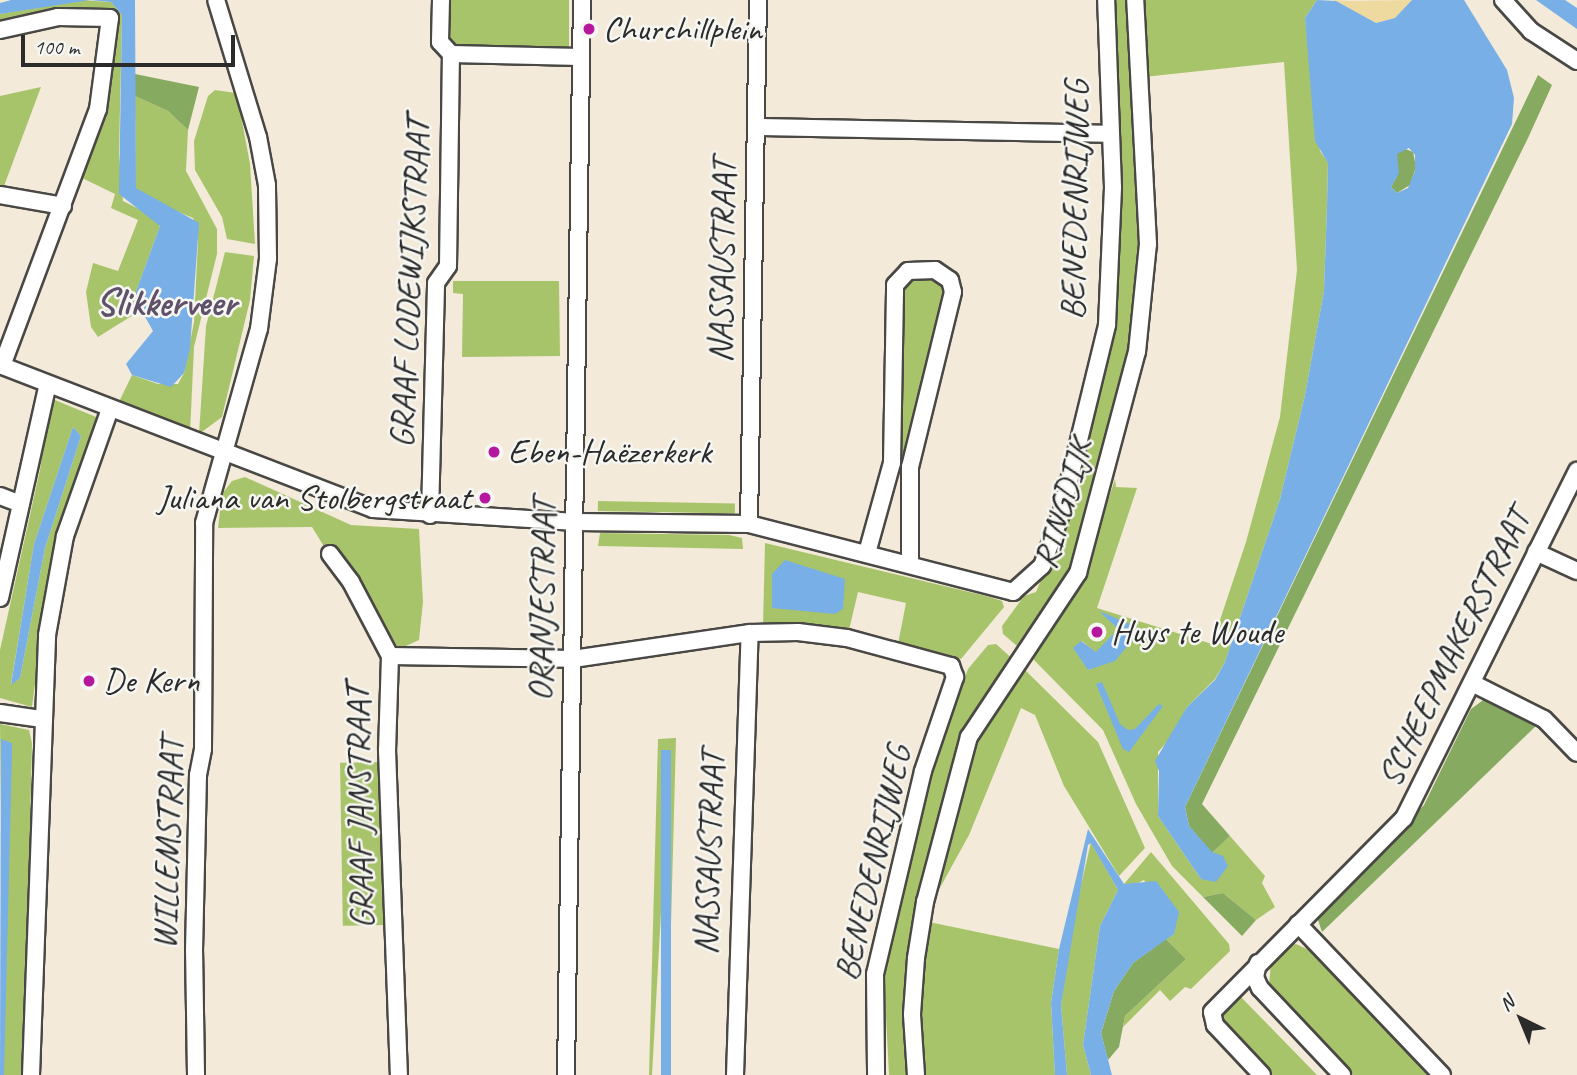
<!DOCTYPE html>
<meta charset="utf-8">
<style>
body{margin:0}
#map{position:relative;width:1577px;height:1075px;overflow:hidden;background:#f3ead9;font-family:Caveat,sans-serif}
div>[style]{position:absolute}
.green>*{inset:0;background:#a8c46b;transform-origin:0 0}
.forest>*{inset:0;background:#86aa5f}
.sand>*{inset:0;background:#eeda9e}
.water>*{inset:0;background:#77afe6;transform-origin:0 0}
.roads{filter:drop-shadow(2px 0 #494845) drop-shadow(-2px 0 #494845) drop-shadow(0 2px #494845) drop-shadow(0 -2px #494845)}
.minor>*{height:16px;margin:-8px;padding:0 8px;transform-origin:8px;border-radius:8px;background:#fff}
.dots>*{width:19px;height:19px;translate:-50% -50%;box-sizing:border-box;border:4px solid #f6f6f2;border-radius:50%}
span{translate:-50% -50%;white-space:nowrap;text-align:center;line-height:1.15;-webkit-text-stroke:5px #f6f6f2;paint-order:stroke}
.poi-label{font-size:35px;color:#2b2b2b}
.left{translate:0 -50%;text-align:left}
.right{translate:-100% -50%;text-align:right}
.street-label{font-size:35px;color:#2b2b2b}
.quarter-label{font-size:38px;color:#5e5169;font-weight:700}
.north{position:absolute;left:1486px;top:984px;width:70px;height:70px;-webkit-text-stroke:5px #f6f6f2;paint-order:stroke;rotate:317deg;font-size:19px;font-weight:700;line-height:28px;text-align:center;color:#2b2b2b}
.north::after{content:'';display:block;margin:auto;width:24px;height:32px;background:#2b2b2b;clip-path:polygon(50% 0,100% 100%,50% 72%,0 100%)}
.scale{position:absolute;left:21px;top:35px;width:214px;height:32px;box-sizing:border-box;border:4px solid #2b2b2b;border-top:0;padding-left:9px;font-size:21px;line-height:24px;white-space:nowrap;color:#2b2b2b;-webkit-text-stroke:5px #f6f6f2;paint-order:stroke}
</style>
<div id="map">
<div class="green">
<div style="clip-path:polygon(81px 0,111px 2px,122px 15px,119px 155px,123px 201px,153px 216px,160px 226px,134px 297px,138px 312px,98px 337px,91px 327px,86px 292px,93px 263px,118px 271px,138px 220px,111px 208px,115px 194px,80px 177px,106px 98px,117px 14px,0 24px,0 14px)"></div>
<div style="left:443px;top:0;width:126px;height:50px"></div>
<div style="clip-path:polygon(1110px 0,1129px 0,1143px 224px,1136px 330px,1084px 539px,1062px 591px,1022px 650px,1003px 634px,1002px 626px,1024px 596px,1036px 592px,1076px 495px,1111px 335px)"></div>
<div style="clip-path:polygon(evenodd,1140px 0,1317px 0,1305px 18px,1320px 151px,1328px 162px,1327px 206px,1324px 291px,1305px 395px,1280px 499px,1225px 662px,1215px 679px,1187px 707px,1175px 733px,1158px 752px,1158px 816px,1201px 879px,1212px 853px,1230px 836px,1265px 876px,1262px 883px,1275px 907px,1256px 920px,1223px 893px,1203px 897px,1172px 866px,1136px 804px,1103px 730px,1031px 657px,1081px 583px,1115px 479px,1116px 487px,1137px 488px,1097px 608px,1212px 644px,1246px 542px,1280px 417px,1297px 270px,1284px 62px,1144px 77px,1140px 0,1100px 611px,1135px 637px,1089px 670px,1082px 641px,1096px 653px,1118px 629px,1100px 611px)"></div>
<div style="clip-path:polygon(41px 87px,4px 186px,0 186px,0 96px)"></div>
<div style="clip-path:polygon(215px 90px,236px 93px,238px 100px,250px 164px,255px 244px,227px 239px,222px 217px,195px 170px,194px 141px,208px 96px)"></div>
<div style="clip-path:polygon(135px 96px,168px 111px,188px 130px,186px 171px,217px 229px,217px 254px,194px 347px,190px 433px,118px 404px,132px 375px,158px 384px,178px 384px,184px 373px,194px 322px,198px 241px,193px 218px,152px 201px,136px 188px)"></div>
<div style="clip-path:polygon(225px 252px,254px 256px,250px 300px,222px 417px,199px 434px,206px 326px)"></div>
<div style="clip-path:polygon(914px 275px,937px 278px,947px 288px,907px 459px,898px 457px,899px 291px)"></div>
<div style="clip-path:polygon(453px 281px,559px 281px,560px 356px,462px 357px,463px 294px,453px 293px)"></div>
<div style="clip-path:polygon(evenodd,50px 398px,101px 419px,65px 518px,45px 608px,32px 707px,0 698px,0 650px,40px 470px,50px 398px,73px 427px,81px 436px,45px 548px,20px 678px,11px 684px,34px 544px,73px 427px)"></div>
<div style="clip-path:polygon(245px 477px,351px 525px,419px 529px,423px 602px,419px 640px,399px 649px,351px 569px,341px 574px,312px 527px,218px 528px,222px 494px,232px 481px)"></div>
<div style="left:598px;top:501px;width:137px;height:10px;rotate:1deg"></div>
<div style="clip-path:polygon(600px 533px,729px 535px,742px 538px,743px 549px,598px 546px)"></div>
<div style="clip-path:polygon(765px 543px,990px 597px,1002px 601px,1004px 607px,961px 659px,898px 644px,906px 603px,858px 592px,849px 630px,809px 624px,763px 625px)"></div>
<div style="clip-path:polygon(996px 644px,1015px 661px,992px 693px,938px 831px,910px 1075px,889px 1075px,884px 976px,935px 758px,968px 669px,988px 645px)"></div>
<div style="clip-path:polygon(1023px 668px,1098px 742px,1145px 848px,1119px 876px,1064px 786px,1035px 715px,1021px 708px,969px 835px,930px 906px,978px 738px)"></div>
<div style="clip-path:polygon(0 724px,29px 730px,32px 743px,24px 1075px,4px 1075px)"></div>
<div style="clip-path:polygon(676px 738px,667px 1075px,663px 1075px,670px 750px,652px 1075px,649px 1075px,658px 739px)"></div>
<div style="left:385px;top:762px;width:163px;height:45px;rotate:89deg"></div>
<div style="clip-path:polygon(1091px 842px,1118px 890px,1100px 926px,1083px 1045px,1091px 1075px,1067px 1075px,1061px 1005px,1071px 929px)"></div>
<div style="clip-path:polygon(1151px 852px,1229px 944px,1230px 951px,1191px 989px,1185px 987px,1170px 1001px,1160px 990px,1123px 1027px,1125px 1016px,1186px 959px,1166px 939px,1174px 934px,1144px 880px,1130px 887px,1124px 884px)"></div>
<div style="clip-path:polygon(929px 922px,1059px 949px,1051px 1003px,1055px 1075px,921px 1075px,917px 1050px)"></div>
<div style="clip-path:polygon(1296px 944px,1309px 950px,1430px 1075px,1353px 1075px,1269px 986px,1271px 962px,1286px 946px)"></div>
<div style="clip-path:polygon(1238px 994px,1317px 1075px,1272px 1075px,1226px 1028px,1221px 1010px)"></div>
</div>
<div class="forest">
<div style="clip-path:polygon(135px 74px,199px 87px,188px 130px,168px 111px,135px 96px)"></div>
<div style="clip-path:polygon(1538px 75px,1552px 85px,1528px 138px,1202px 804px,1230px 836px,1212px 853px,1189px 826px,1185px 807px)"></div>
<div style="clip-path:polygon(1403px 148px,1413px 152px,1416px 167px,1410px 185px,1397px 193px,1391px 187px,1397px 176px,1397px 154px)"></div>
<div style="clip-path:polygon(1486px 698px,1539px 723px,1322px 932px,1317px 917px,1424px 805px,1471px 709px)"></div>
<div style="clip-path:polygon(1223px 893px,1256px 920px,1242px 936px,1203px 897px)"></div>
<div style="clip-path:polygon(1166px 939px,1186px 959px,1125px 1016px,1119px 1047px,1108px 1060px,1101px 1033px,1114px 991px,1133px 963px)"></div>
</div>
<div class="sand">
<div style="clip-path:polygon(1333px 0,1349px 1px,1412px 0,1395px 18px,1376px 23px)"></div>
</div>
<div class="water">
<div style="clip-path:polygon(11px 0,135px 0,136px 188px,199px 223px,190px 349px,184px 373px,171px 387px,132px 375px,126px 364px,153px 331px,134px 297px,160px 226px,119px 194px,122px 15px,111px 2px,90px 0,0 14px,0 3px)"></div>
<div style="clip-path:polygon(evenodd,1317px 0,1336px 1px,1376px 23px,1395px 18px,1412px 0,1464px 0,1507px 70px,1514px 98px,1512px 124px,1185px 807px,1189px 826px,1212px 852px,1223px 856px,1228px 866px,1216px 882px,1201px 879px,1158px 816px,1159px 771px,1155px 761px,1187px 707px,1215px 680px,1225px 662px,1280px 499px,1305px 395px,1324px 291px,1327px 206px,1328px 163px,1315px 141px,1305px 18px,1317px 0,1409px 148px,1415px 155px,1415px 171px,1408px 188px,1397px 193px,1391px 187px,1399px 173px,1397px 154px,1409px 148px)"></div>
<div style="clip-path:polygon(1536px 0,1565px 0,1577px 8px,1577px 29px)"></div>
<div style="clip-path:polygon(73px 427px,81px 436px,45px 548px,20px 678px,11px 685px,34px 544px)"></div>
<div style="clip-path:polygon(785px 560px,845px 579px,843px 609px,835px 614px,772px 608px,772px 574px)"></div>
<div style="clip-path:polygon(1099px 611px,1137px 627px,1135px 637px,1115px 661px,1088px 670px,1073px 648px,1081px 641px,1096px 652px,1118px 629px)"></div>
<div style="clip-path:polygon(1102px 682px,1120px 724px,1128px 730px,1135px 729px,1159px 704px,1163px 706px,1129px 752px,1123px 749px,1096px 684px)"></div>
<div style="clip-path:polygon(1px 739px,12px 743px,12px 753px,4px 1075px,0 1075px)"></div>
<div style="left:661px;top:750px;width:10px;height:325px"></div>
<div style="clip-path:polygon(1088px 829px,1124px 884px,1156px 881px,1179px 912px,1174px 934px,1133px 963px,1114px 991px,1101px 1033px,1112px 1075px,1091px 1075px,1083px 1045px,1100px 926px,1118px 890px,1091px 843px,1088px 845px,1061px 1005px,1067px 1075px,1055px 1075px,1051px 1003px,1059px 949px)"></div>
</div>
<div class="roads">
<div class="minor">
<div style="left:441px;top:0;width:42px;rotate:91.4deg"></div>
<div style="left:440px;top:42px;width:16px;rotate:47deg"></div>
<div style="left:451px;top:54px;width:129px;rotate:1.3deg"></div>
<div style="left:1503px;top:0;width:42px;rotate:47.9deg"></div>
<div style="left:1531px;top:31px;width:55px;rotate:33.1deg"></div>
<div style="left:0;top:30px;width:59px;rotate:-12.6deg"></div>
<div style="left:58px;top:17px;width:52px;rotate:1.1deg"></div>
<div style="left:110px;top:18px;width:92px;rotate:97.5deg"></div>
<div style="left:98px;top:109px;width:274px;rotate:110.5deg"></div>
<div style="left:756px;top:127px;width:354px;rotate:1.1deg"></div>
<div style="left:0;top:195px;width:64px;rotate:9.9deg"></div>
<div style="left:0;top:365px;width:400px;rotate:21.1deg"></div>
<div style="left:373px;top:509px;width:203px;rotate:3.7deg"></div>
<div style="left:576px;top:522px;width:173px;rotate:0.7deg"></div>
<div style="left:749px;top:524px;width:273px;rotate:14.4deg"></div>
<div style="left:1013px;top:592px;width:39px;rotate:-42deg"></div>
<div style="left:1042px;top:566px;width:55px;rotate:-69.9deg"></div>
<div style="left:1061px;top:514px;width:195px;rotate:-76.3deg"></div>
<div style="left:1107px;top:325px;width:138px;rotate:-87.5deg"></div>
<div style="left:1113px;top:187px;width:187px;rotate:-92.1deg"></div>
<div style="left:0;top:496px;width:22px;rotate:21deg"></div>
<div style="left:430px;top:515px;width:232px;rotate:-88.5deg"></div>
<div style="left:436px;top:283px;width:21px;rotate:-55deg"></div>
<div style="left:448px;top:266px;width:212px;rotate:-89.2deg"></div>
<div style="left:749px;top:524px;width:524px;rotate:-89.02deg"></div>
<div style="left:1536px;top:552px;width:45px;rotate:24.9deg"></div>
<div style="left:867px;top:553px;width:93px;rotate:-74.5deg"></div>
<div style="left:892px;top:463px;width:178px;rotate:-89deg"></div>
<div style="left:895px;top:285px;width:19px;rotate:-47deg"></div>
<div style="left:908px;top:271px;width:27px;rotate:-2deg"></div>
<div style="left:935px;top:270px;width:18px;rotate:34deg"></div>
<div style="left:950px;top:280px;width:12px;rotate:76deg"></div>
<div style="left:953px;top:292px;width:180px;rotate:103.8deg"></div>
<div style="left:910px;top:467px;width:96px;rotate:90deg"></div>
<div style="left:330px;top:554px;width:35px;rotate:53deg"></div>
<div style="left:351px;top:582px;width:84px;rotate:62.2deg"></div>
<div style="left:390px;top:656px;width:94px;rotate:91.8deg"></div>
<div style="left:387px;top:750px;width:325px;rotate:87.9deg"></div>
<div style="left:0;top:598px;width:219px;rotate:-77.4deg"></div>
<div style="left:390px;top:656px;width:183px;rotate:0.9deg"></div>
<div style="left:573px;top:659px;width:179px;rotate:-8.4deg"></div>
<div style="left:750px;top:633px;width:48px;rotate:-1.2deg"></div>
<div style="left:798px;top:632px;width:49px;rotate:7deg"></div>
<div style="left:847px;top:638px;width:108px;rotate:15.1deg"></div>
<div style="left:951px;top:666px;width:12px;rotate:70deg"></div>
<div style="left:955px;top:677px;width:99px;rotate:108.8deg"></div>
<div style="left:923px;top:771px;width:209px;rotate:103.3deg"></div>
<div style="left:875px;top:974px;width:101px;rotate:89.4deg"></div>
<div style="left:1472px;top:683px;width:80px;rotate:26.6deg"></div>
<div style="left:1544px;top:719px;width:47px;rotate:45.9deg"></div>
<div style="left:0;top:713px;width:41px;rotate:8.3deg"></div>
<div style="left:1298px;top:924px;width:209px;rotate:46.4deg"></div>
<div style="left:1258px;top:963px;width:14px;rotate:102deg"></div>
<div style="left:1255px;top:977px;width:12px;rotate:66deg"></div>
<div style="left:1260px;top:988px;width:120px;rotate:46.7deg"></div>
<div style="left:31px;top:1075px;width:440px;rotate:-87.9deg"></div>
<div style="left:47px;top:635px;width:101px;rotate:-79.7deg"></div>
<div style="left:65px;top:536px;width:135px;rotate:-70.5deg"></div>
<div style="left:196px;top:1075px;width:124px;rotate:-90.9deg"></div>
<div style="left:194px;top:951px;width:176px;rotate:-88.7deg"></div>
<div style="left:198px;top:775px;width:26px;rotate:-79deg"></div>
<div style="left:203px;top:749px;width:226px;rotate:-89.7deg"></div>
<div style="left:204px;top:523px;width:202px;rotate:-74.2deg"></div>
<div style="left:259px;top:329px;width:71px;rotate:-82.7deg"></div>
<div style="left:268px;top:259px;width:74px;rotate:-90.8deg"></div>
<div style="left:267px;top:185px;width:49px;rotate:-100.6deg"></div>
<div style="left:258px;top:137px;width:143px;rotate:-107deg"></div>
<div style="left:566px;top:1075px;width:1075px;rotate:-89.15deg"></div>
<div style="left:735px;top:1075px;width:442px;rotate:-88.1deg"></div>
<div style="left:916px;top:1075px;width:61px;rotate:-93.8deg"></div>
<div style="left:912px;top:1014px;width:56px;rotate:-85.9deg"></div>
<div style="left:916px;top:958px;width:57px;rotate:-80.9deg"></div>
<div style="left:925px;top:902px;width:171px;rotate:-75.1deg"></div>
<div style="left:969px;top:737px;width:197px;rotate:-56.4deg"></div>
<div style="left:1078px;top:573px;width:229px;rotate:-75.1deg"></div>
<div style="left:1137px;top:352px;width:109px;rotate:-84.2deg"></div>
<div style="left:1148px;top:244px;width:244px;rotate:-93deg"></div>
<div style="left:1262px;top:1075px;width:69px;rotate:-133.2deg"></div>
<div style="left:1215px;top:1025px;width:13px;rotate:-103deg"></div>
<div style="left:1212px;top:1012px;width:273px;rotate:-45.3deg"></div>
<div style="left:1404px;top:818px;width:388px;rotate:-63.5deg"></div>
</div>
</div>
<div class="dots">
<div style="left:589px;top:29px;background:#b5179e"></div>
<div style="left:494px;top:452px;background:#b5179e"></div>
<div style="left:485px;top:498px;background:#b5179e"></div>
<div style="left:1097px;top:632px;background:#b5179e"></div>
<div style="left:89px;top:681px;background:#b5179e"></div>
</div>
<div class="poi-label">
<span class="left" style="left:603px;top:29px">Churchillplein</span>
<span class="left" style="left:508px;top:452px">Eben-Haëzerkerk</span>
<span class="right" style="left:471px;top:498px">Juliana van Stolbergstraat</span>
<span class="left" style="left:1111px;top:632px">Huys te Woude</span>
<span class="left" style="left:103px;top:681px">De Kern</span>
</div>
<div class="street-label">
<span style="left:1075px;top:200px;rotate:-89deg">BENEDENRIJWEG</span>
<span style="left:722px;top:261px;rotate:-89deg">NASSAUSTRAAT</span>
<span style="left:410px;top:283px;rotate:-87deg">GRAAF LODEWIJKSTRAAT</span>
<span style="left:1063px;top:504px;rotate:-73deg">RINGDIJK</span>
<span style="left:542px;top:600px;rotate:-89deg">ORANJESTRAAT</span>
<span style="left:1454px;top:648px;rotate:-64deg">SCHEEPMAKERSTRAAT</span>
<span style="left:360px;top:807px;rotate:-91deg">GRAAF JANSTRAAT</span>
<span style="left:168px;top:844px;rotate:-88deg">WILLEMSTRAAT</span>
<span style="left:709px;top:853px;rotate:-88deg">NASSAUSTRAAT</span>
<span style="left:873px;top:863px;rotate:-77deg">BENEDENRIJWEG</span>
</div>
<div class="quarter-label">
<span style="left:166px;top:303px">Slikkerveer</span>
</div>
<div class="north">N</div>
<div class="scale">100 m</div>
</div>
